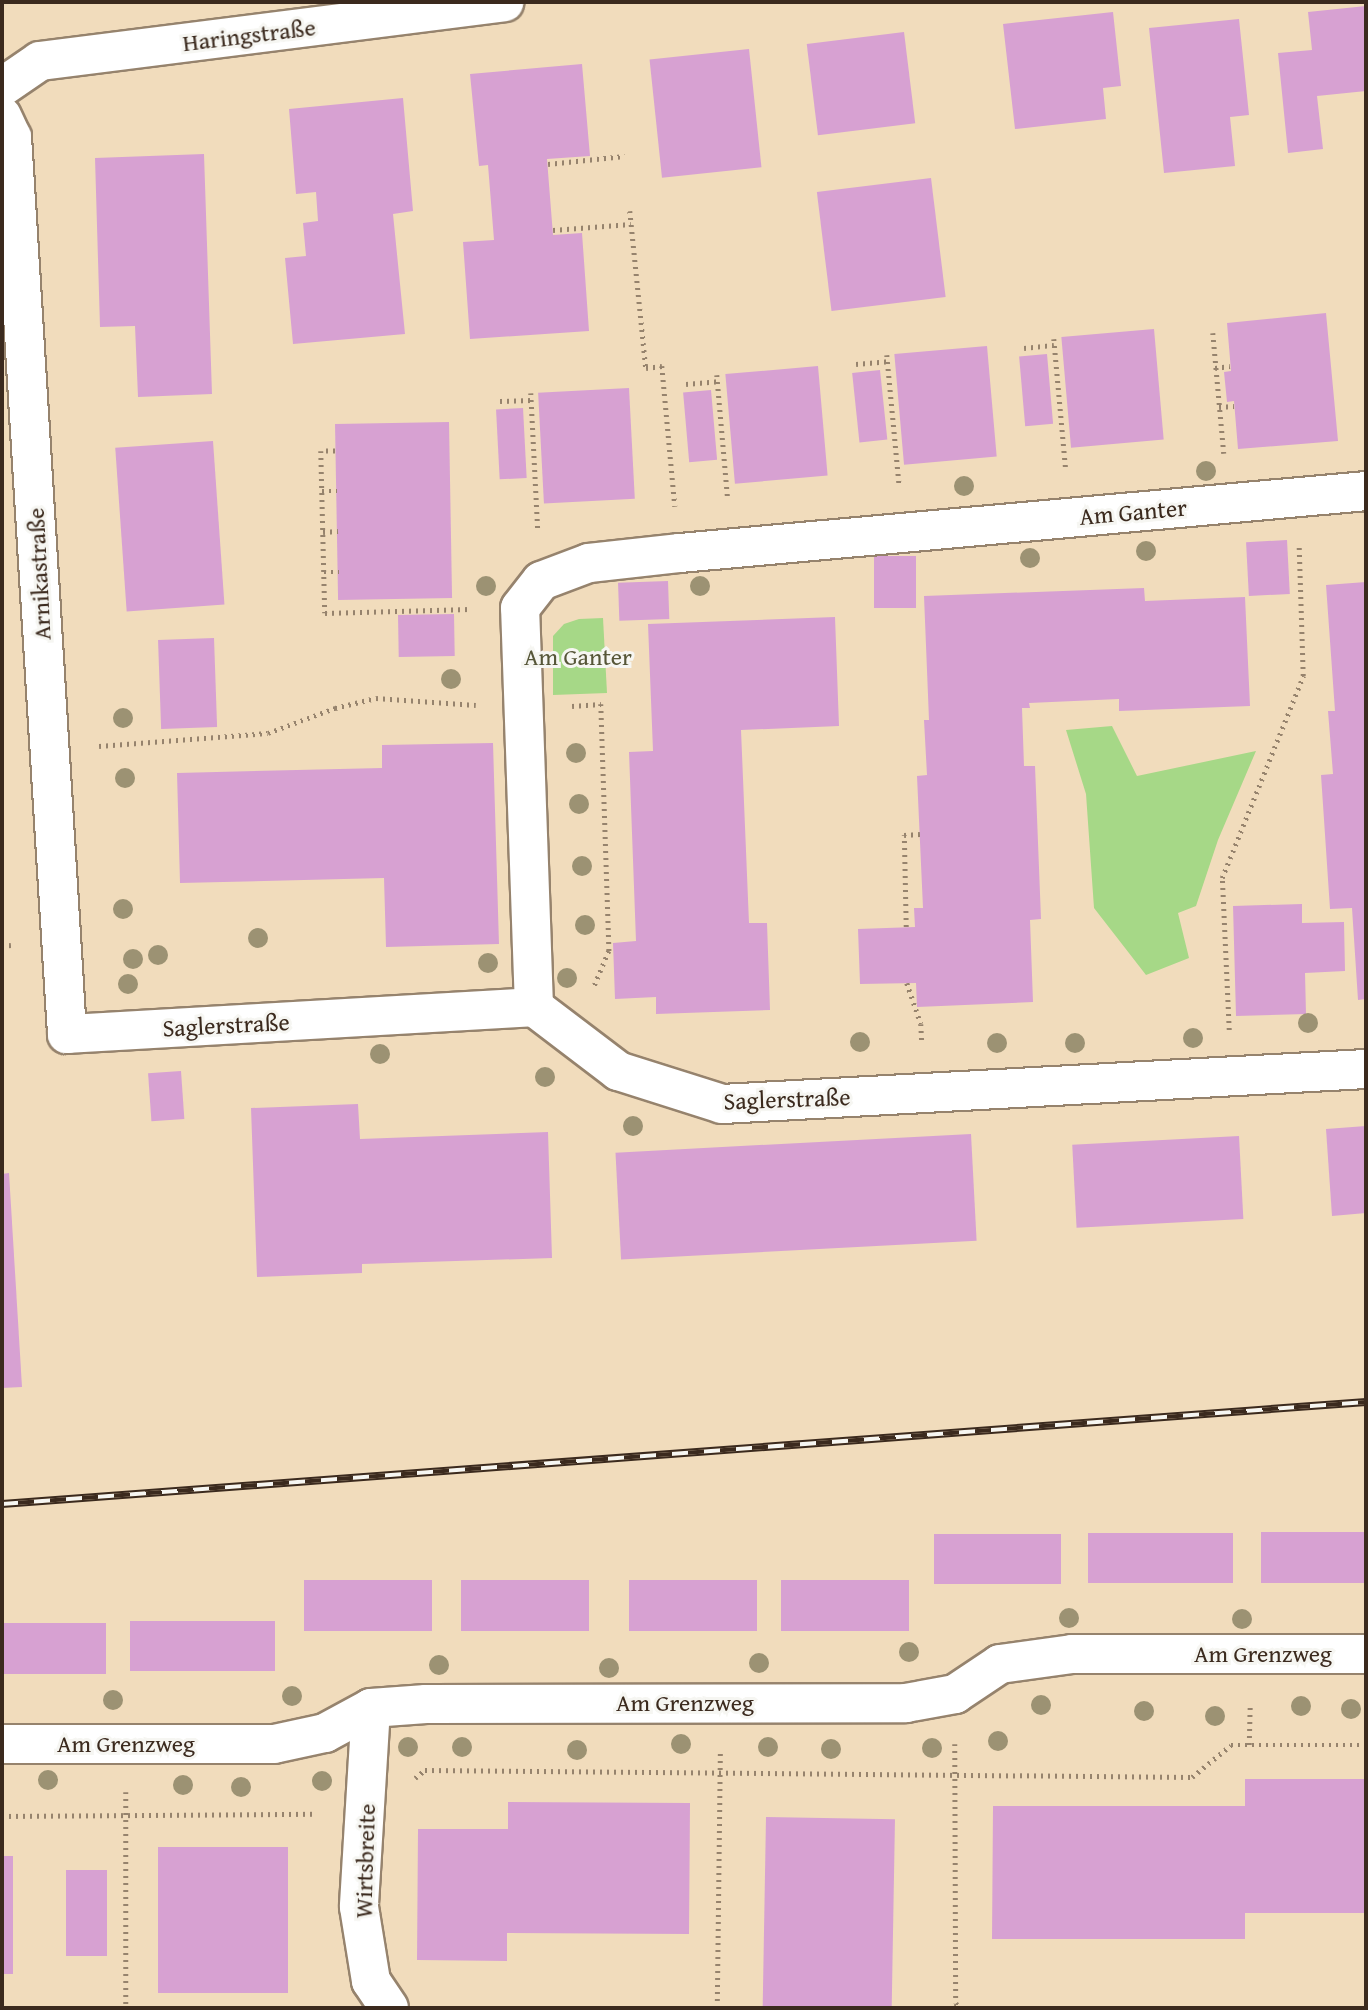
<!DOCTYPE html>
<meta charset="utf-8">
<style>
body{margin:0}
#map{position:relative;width:1368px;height:2010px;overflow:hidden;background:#f1dcbc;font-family:"Gentium Book Plus",serif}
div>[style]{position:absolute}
.green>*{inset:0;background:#a6d887}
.building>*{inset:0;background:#d7a1d2;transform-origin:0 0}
.path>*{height:4.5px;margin-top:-2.25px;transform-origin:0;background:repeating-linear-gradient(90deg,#96836d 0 2px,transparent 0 7px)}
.roads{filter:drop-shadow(2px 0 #96836d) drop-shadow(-2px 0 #96836d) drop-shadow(0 2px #96836d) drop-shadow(0 -2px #96836d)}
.minor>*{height:38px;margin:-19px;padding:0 19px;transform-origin:19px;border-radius:19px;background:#fff}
.rail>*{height:8px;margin-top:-4px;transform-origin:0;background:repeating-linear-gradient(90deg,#f6f6f2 0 16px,#3b2a1e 0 32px);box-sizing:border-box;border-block:2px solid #3b2a1e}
.trees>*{width:20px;height:20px;margin:-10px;border-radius:50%;background:#9c9273}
span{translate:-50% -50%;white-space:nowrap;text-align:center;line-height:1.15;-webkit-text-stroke:6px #f6f6f2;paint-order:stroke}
.street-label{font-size:24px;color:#3b2a1e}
.park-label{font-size:24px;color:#565638}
.frame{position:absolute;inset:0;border:4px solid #3b2a1e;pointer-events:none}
</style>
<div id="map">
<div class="green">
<div style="clip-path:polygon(603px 618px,607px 693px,553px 695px,553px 636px,564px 624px,579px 619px)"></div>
<div style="clip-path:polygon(1112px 726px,1137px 776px,1256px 751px,1218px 840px,1196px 906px,1178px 913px,1189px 958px,1146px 975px,1094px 908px,1086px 794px,1066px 730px)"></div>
</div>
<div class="building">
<div style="clip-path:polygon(1366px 6px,1366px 91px,1317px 96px,1323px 149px,1288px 153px,1278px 53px,1312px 50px,1308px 12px)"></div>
<div style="clip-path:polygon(1113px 12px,1121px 86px,1103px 88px,1106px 119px,1015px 129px,1003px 24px)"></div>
<div style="clip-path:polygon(1239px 19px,1249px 115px,1230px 117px,1235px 166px,1164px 173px,1149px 28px)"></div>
<div style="left:904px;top:32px;width:92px;height:98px;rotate:83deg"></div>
<div style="left:749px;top:49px;width:119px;height:100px;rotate:84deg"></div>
<div style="clip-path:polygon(582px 64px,590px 156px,547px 159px,553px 235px,582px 233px,589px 331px,470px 339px,463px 242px,494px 240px,488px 165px,479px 166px,470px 74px)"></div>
<div style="clip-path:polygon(403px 98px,413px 211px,393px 214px,405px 334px,293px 344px,285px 258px,306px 256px,303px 223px,318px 221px,316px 192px,296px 194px,289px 109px)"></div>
<div style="clip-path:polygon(204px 154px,212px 394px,138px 397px,135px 326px,100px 327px,95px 158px)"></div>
<div style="left:931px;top:178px;width:120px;height:115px;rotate:83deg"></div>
<div style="clip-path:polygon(1326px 313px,1338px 441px,1238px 449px,1234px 401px,1227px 402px,1224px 372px,1231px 371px,1227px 323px)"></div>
<div style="left:1154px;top:329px;width:111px;height:93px;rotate:85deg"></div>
<div style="left:987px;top:346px;width:111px;height:93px;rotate:85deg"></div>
<div style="left:1047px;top:354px;width:70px;height:28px;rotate:85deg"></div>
<div style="left:818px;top:366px;width:110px;height:93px;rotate:85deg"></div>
<div style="left:880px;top:370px;width:70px;height:28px;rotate:84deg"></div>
<div style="left:629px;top:388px;width:111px;height:91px;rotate:87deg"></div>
<div style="left:711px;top:390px;width:70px;height:28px;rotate:85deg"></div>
<div style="left:523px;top:408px;width:70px;height:27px;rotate:87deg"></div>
<div style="left:449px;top:422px;width:176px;height:114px;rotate:89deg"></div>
<div style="left:213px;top:441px;width:164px;height:98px;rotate:86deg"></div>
<div style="left:1287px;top:540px;width:54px;height:41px;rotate:87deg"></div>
<div style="left:916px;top:556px;width:52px;height:42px;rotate:90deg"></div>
<div style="left:668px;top:581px;width:38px;height:50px;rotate:88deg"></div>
<div style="clip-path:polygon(1366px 582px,1366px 999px,1358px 1000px,1352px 908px,1330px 909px,1321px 775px,1333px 774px,1328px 711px,1335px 711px,1326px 585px)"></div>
<div style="clip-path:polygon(1144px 588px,1145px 601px,1245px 597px,1250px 706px,1119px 711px,1119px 699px,1029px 703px,1030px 708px,1022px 708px,1024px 766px,1035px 766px,1041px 919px,1030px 920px,1033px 1002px,917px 1007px,916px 983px,860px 984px,858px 929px,915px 927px,914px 908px,923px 908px,917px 776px,927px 775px,924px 720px,929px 720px,924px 596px)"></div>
<div style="left:454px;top:614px;width:42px;height:56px;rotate:89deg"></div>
<div style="clip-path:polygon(835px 617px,839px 726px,741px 730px,749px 923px,767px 923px,770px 1010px,656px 1014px,656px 997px,615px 999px,613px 943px,636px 941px,629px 752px,653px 751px,648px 624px)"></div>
<div style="left:214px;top:638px;width:89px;height:56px;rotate:88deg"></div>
<div style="clip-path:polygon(493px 743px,499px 944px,386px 947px,384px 878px,180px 883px,177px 773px,382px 768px,382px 745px)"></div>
<div style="clip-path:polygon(1302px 904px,1302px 923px,1344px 922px,1345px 971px,1305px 973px,1306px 1014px,1236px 1016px,1233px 906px)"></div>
<div style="left:181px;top:1071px;width:48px;height:33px;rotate:86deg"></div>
<div style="clip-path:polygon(358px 1104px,360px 1139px,548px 1132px,552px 1258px,362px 1264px,362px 1273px,257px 1277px,251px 1108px)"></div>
<div style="clip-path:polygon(1366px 1126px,1366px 1213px,1332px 1216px,1326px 1129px)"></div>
<div style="left:971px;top:1134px;width:107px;height:356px;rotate:87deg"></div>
<div style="left:1239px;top:1136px;width:83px;height:167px;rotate:87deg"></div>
<div style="clip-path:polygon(9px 1173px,22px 1387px,2px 1388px,2px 1174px)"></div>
<div style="left:1261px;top:1532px;width:105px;height:51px"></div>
<div style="left:1233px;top:1533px;width:50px;height:145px;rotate:90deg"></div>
<div style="left:934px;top:1534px;width:127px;height:50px"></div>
<div style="left:304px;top:1580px;width:128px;height:51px"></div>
<div style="left:461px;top:1580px;width:128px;height:51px"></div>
<div style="left:629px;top:1580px;width:128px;height:51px"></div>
<div style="left:781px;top:1580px;width:128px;height:51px"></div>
<div style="left:275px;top:1621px;width:50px;height:145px;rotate:90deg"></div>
<div style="left:2px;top:1623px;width:104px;height:51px"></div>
<div style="clip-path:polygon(1245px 1779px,1366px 1779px,1366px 1913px,1245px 1913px,1245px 1939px,992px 1939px,993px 1806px,1245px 1806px)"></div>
<div style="clip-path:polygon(508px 1802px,690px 1803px,689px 1934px,507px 1933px,507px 1961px,417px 1960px,418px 1829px,508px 1829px)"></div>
<div style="left:766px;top:1817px;width:129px;height:189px;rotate:1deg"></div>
<div style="left:158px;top:1847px;width:130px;height:146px"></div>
<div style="left:2px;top:1856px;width:11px;height:118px"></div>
<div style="left:66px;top:1870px;width:41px;height:86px"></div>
</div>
<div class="path">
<div style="left:548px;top:164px;width:77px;rotate:-5.9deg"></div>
<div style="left:630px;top:211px;width:158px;rotate:84.2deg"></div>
<div style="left:646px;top:368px;width:16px;rotate:-7deg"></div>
<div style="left:662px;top:366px;width:141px;rotate:84.7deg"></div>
<div style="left:553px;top:230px;width:78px;rotate:-4.4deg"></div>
<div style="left:1213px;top:333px;width:121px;rotate:84.8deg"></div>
<div style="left:1054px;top:339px;width:132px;rotate:84.8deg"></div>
<div style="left:1024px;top:348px;width:30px;rotate:-6deg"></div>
<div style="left:887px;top:355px;width:129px;rotate:84.6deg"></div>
<div style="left:856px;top:364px;width:32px;rotate:-5deg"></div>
<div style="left:1215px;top:368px;width:15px;rotate:-8deg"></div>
<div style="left:717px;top:375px;width:125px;rotate:85deg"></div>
<div style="left:686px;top:384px;width:32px;rotate:-5deg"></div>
<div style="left:531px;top:393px;width:136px;rotate:87.1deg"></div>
<div style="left:500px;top:401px;width:32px;rotate:-2deg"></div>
<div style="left:1219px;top:407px;width:15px;rotate:-4deg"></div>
<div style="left:335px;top:451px;width:14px;rotate:180deg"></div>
<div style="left:321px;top:451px;width:162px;rotate:88.6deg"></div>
<div style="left:325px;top:613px;width:145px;rotate:-1.6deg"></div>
<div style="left:322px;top:491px;width:15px"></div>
<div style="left:323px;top:532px;width:15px;rotate:-4deg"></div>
<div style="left:324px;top:572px;width:15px"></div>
<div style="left:572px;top:706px;width:29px;rotate:-4deg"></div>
<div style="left:601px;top:704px;width:247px;rotate:88.1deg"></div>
<div style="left:609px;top:951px;width:41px;rotate:112.8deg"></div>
<div style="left:99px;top:746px;width:169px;rotate:-4.4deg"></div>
<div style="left:268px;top:733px;width:72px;rotate:-20.5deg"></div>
<div style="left:335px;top:708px;width:42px;rotate:-13.7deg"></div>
<div style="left:376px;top:698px;width:100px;rotate:4deg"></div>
<div style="left:906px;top:927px;width:92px;rotate:-91.2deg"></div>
<div style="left:904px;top:835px;width:16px;rotate:-4deg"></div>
<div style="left:2px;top:946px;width:9px;rotate:-6deg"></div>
<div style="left:907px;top:983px;width:43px;rotate:71.1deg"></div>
<div style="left:921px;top:1024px;width:19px;rotate:87deg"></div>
<div style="left:1229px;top:1030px;width:152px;rotate:-92.6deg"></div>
<div style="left:1222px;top:878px;width:218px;rotate:-68.1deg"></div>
<div style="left:1303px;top:676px;width:129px;rotate:-91.8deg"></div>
<div style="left:955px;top:1744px;width:259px;rotate:89.8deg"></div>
<div style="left:956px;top:2003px;width:6px;rotate:59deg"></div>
<div style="left:1249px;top:1745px;width:41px;rotate:-88.6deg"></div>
<div style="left:415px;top:1778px;width:13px;rotate:-39deg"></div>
<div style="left:425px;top:1770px;width:767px;rotate:0.52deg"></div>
<div style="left:1192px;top:1777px;width:50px;rotate:-39.4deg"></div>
<div style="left:1231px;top:1745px;width:135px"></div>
<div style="left:126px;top:1792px;width:216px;rotate:90deg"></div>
<div style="left:2px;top:1816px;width:315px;rotate:-0.4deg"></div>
<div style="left:717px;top:2008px;width:258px;rotate:-89.3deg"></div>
</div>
<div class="roads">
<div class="minor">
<div style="left:2px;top:87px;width:46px;rotate:-34.4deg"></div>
<div style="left:40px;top:61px;width:468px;rotate:-7.2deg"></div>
<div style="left:2px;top:116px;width:23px;rotate:65deg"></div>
<div style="left:12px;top:137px;width:899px;rotate:86.49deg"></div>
<div style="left:67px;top:1034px;width:468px;rotate:-3.3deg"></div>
<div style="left:534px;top:1007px;width:106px;rotate:37.3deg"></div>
<div style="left:618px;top:1071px;width:109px;rotate:17.6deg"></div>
<div style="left:722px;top:1104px;width:645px;rotate:-3.11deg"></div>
<div style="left:534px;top:1007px;width:399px;rotate:-92deg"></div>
<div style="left:520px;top:608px;width:34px;rotate:-52deg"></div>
<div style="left:541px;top:581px;width:51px;rotate:-20.6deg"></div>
<div style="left:589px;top:563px;width:92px;rotate:-6.3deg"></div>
<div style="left:680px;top:553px;width:689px;rotate:-5.16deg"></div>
<div style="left:371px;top:1708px;width:199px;rotate:93.5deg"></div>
<div style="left:359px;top:1907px;width:75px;rotate:80.8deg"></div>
<div style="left:371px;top:1981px;width:32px;rotate:56deg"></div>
<div style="left:2px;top:1744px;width:272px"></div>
<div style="left:274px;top:1744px;width:52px;rotate:-12.2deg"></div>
<div style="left:325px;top:1733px;width:52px;rotate:-28.5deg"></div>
<div style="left:371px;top:1708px;width:55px;rotate:-4.2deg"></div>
<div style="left:426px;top:1704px;width:480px;rotate:-0.1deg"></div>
<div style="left:906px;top:1703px;width:50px;rotate:-10.4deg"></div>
<div style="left:955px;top:1694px;width:54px;rotate:-33.7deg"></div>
<div style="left:1000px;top:1664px;width:73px;rotate:-7.9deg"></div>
<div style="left:1072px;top:1654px;width:294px"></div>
</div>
</div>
<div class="rail">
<div style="left:2px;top:1504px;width:1368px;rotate:-4.28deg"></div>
</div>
<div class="trees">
<div style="left:1206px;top:471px"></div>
<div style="left:964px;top:486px"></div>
<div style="left:1146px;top:551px"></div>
<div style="left:1030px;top:558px"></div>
<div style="left:486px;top:586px"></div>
<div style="left:700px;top:586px"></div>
<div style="left:451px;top:679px"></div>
<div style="left:123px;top:718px"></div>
<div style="left:576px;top:753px"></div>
<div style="left:125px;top:778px"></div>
<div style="left:579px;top:804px"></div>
<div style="left:582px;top:866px"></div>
<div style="left:123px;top:909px"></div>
<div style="left:585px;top:925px"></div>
<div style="left:258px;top:938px"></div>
<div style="left:158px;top:955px"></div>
<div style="left:133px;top:959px"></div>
<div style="left:488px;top:963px"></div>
<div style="left:567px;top:978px"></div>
<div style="left:128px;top:984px"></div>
<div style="left:1308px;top:1023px"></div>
<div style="left:1193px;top:1038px"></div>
<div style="left:860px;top:1042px"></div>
<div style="left:997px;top:1043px"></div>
<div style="left:1075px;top:1043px"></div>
<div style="left:380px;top:1054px"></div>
<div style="left:545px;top:1077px"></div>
<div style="left:633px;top:1126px"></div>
<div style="left:1069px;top:1618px"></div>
<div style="left:1242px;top:1619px"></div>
<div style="left:909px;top:1652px"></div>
<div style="left:759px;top:1663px"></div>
<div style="left:439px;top:1665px"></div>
<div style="left:609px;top:1668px"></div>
<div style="left:292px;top:1696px"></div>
<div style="left:113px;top:1700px"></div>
<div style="left:1041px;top:1705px"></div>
<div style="left:1301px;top:1706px"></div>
<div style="left:1351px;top:1709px"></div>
<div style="left:1144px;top:1711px"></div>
<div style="left:1215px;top:1716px"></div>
<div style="left:998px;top:1741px"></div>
<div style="left:681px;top:1744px"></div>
<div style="left:408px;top:1747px"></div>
<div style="left:462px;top:1747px"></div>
<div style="left:768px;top:1747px"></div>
<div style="left:932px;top:1748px"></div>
<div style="left:831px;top:1749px"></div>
<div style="left:577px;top:1750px"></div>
<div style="left:48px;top:1780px"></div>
<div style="left:322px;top:1781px"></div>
<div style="left:183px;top:1785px"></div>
<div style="left:241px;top:1787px"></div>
</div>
<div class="street-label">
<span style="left:249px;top:35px;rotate:-7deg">Haringstraße</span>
<span style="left:1133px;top:512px;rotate:-5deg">Am Ganter</span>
<span style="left:39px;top:574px;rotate:-93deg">Arnikastraße</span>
<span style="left:226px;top:1025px;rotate:-3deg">Saglerstraße</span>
<span style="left:787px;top:1099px;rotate:-2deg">Saglerstraße</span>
<span style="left:1263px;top:1654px">Am Grenzweg</span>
<span style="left:685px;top:1703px">Am Grenzweg</span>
<span style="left:126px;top:1744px">Am Grenzweg</span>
<span style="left:365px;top:1861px;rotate:-88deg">Wirtsbreite</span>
</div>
<div class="park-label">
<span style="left:578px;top:657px">Am Ganter</span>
</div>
<div class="frame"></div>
</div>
